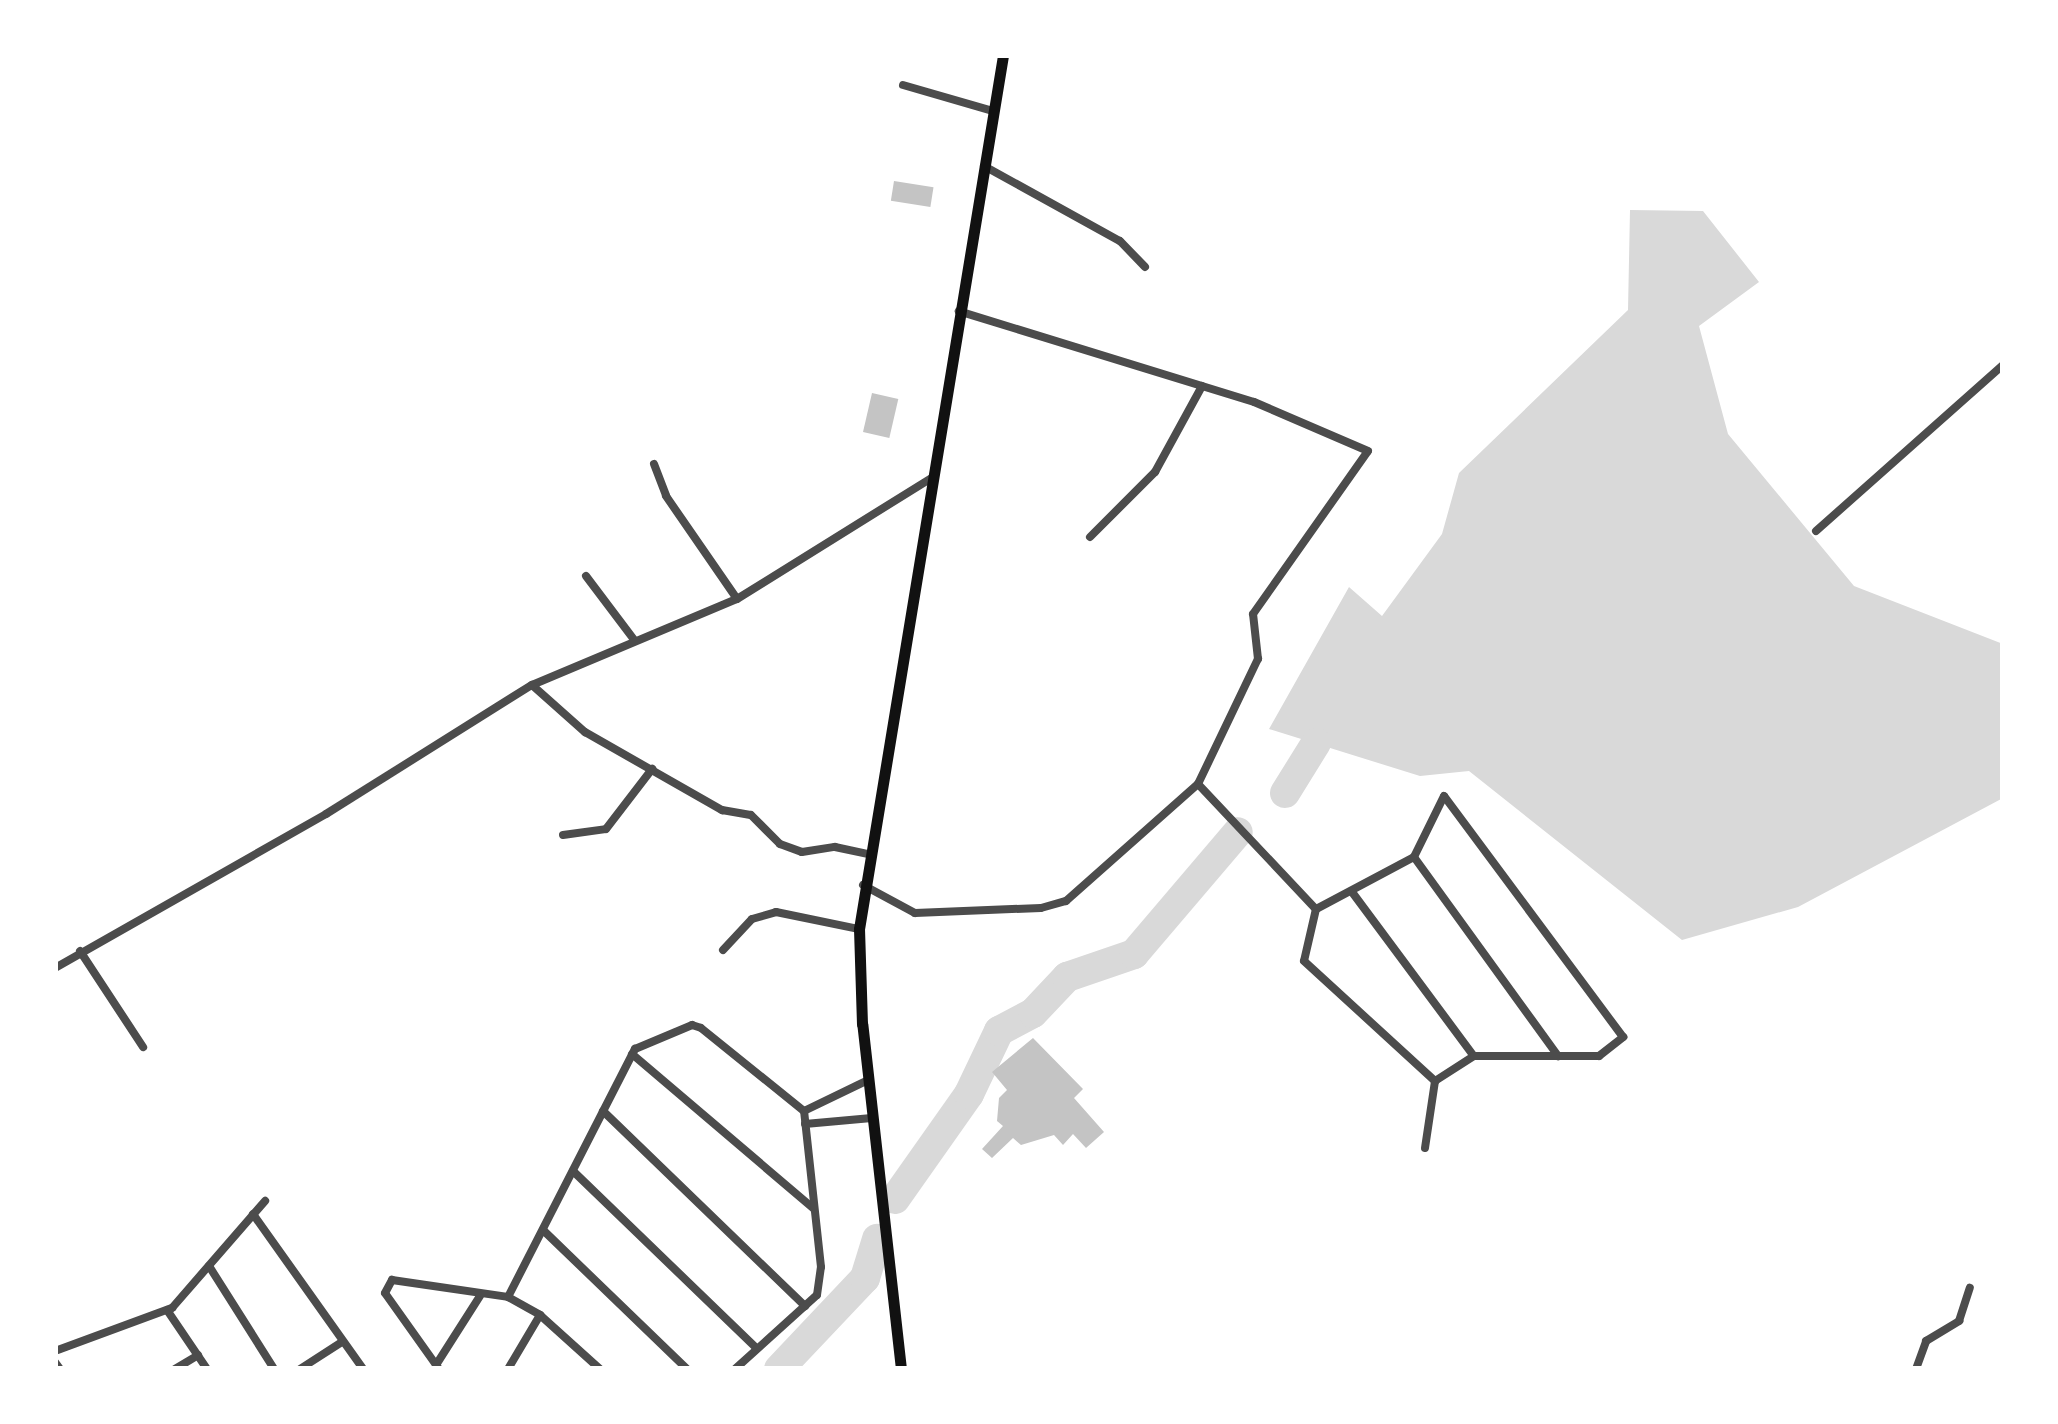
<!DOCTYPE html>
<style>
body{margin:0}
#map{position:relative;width:2058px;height:1424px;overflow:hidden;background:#fff;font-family:"DejaVu Sans",sans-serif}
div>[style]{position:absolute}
.water>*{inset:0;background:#d9d9d9}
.river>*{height:30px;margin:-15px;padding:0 15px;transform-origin:15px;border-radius:15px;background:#d9d9d9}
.building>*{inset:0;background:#c4c4c4;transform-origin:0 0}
.minor>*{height:8px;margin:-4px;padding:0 4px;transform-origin:4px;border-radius:4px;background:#4c4c4c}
.primary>*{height:11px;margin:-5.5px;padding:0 5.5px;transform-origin:5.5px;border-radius:5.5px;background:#111}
span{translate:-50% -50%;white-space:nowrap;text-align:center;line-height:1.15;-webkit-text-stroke:8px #fff;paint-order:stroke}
.frame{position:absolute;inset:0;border:58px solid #fff;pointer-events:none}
</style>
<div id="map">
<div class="water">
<div style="clip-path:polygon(1630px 210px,1703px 211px,1759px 282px,1699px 326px,1728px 434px,1854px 586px,2003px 644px,2003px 798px,1798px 907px,1682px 940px,1469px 771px,1420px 776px,1269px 729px,1349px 587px,1382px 616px,1442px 534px,1459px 473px,1628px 310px)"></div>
</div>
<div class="river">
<div style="left:1285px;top:793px;width:59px;rotate:-58.2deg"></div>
<div style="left:895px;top:1199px;width:128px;rotate:-54.8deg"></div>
<div style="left:969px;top:1094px;width:70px;rotate:-64.5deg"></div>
<div style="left:999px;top:1031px;width:38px;rotate:-28deg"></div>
<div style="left:1033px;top:1013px;width:50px;rotate:-46.6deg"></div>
<div style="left:1067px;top:977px;width:71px;rotate:-18.9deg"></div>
<div style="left:1134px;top:954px;width:160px;rotate:-49.6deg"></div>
<div style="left:779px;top:1369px;width:125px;rotate:-46.6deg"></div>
<div style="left:865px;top:1278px;width:41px;rotate:-72.9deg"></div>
</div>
<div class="building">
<div style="left:894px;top:181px;width:40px;height:20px;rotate:9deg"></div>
<div style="left:872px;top:393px;width:27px;height:40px;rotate:13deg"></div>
<div style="clip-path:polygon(1033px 1038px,1083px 1089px,1074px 1098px,1104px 1132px,1086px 1148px,1073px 1134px,1063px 1145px,1054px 1135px,1021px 1145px,1013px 1138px,992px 1158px,982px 1149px,1003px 1126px,997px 1121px,999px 1098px,1007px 1090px,992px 1072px)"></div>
</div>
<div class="minor">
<div style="left:903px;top:85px;width:94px;rotate:16.1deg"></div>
<div style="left:984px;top:166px;width:155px;rotate:28.9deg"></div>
<div style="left:1120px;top:241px;width:36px;rotate:46deg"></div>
<div style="left:654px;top:464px;width:34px;rotate:69deg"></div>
<div style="left:666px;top:496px;width:125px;rotate:55.4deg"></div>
<div style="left:1816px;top:531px;width:250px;rotate:-41.6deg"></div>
<div style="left:1090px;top:537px;width:92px;rotate:-45deg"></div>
<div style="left:1155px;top:472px;width:98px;rotate:-61.3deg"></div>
<div style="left:586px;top:576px;width:81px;rotate:53deg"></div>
<div style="left:532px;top:685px;width:71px;rotate:41.6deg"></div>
<div style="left:585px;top:732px;width:158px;rotate:29.7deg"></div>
<div style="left:722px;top:810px;width:29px;rotate:10deg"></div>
<div style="left:751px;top:815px;width:41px;rotate:45deg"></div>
<div style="left:780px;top:844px;width:23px;rotate:20deg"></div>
<div style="left:802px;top:852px;width:33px;rotate:-9deg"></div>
<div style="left:835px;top:847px;width:33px;rotate:12deg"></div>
<div style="left:1198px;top:784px;width:172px;rotate:46.7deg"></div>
<div style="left:563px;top:835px;width:43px;rotate:-7.9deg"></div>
<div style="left:606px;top:829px;width:76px;rotate:-52.5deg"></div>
<div style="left:1414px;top:857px;width:246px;rotate:54.1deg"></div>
<div style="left:863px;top:885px;width:59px;rotate:28.3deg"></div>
<div style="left:915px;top:913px;width:126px;rotate:-2.3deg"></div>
<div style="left:1041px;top:908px;width:26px;rotate:-16deg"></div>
<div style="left:1066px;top:901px;width:176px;rotate:-41.6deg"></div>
<div style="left:1198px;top:784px;width:139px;rotate:-64.4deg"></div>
<div style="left:1258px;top:659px;width:45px;rotate:-96.3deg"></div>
<div style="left:1253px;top:614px;width:199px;rotate:-54.8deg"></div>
<div style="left:1368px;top:451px;width:124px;rotate:-156.7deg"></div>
<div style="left:1254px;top:402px;width:309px;rotate:-162.9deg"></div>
<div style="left:1352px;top:892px;width:204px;rotate:53.4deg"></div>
<div style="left:723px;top:950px;width:42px;rotate:-46.9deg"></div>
<div style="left:752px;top:919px;width:25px;rotate:-16deg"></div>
<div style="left:776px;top:912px;width:85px;rotate:11.6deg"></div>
<div style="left:80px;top:951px;width:115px;rotate:56.7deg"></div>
<div style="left:55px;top:968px;width:312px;rotate:-29.6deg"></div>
<div style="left:326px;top:814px;width:243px;rotate:-32.1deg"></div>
<div style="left:532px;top:685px;width:222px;rotate:-22.8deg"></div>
<div style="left:737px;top:599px;width:227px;rotate:-31.9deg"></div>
<div style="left:632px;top:1054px;width:238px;rotate:40.4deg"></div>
<div style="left:603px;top:1111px;width:281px;rotate:44deg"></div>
<div style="left:804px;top:1111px;width:71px;rotate:-25.8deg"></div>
<div style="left:805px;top:1124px;width:67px;rotate:-5.1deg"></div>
<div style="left:1425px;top:1148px;width:68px;rotate:-81.5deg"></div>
<div style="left:1435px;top:1081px;width:46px;rotate:-32.7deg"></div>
<div style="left:1474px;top:1056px;width:125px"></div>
<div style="left:1599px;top:1056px;width:31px;rotate:-38deg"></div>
<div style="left:1623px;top:1037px;width:300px;rotate:-126.6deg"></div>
<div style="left:1444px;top:796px;width:68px;rotate:116.2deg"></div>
<div style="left:1414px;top:857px;width:111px;rotate:152deg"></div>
<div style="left:1316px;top:909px;width:53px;rotate:103deg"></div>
<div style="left:1304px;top:961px;width:178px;rotate:42.5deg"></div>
<div style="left:573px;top:1171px;width:255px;rotate:44deg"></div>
<div style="left:253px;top:1214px;width:190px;rotate:54.6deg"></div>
<div style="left:543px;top:1230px;width:200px;rotate:44deg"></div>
<div style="left:209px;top:1266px;width:122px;rotate:57.7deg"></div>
<div style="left:508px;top:1297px;width:279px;rotate:-62.9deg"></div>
<div style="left:635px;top:1049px;width:62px;rotate:-22.8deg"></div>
<div style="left:692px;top:1025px;width:9px;rotate:18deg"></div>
<div style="left:701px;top:1028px;width:132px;rotate:38.9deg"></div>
<div style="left:167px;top:1310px;width:71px;rotate:55.9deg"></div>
<div style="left:55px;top:1351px;width:125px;rotate:-20.2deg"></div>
<div style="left:172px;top:1308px;width:142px;rotate:-49deg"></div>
<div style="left:55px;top:1362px;width:9px;rotate:54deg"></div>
<div style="left:436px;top:1365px;width:82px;rotate:-57.5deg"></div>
<div style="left:175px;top:1369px;width:27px;rotate:-31deg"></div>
<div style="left:300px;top:1369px;width:50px;rotate:-32.7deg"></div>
<div style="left:439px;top:1369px;width:93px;rotate:-125.4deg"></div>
<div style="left:385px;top:1293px;width:15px;rotate:-62deg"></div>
<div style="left:392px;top:1280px;width:117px;rotate:8.3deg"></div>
<div style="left:508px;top:1297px;width:37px;rotate:29deg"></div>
<div style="left:540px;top:1315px;width:81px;rotate:42deg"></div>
<div style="left:508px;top:1369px;width:63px;rotate:-59.3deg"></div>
<div style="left:735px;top:1369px;width:110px;rotate:-42.1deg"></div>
<div style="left:817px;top:1295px;width:28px;rotate:-82deg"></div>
<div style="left:821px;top:1267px;width:157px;rotate:-96.2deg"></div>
<div style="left:1916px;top:1369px;width:30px;rotate:-70deg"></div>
<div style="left:1926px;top:1341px;width:39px;rotate:-31deg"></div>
<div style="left:1959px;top:1321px;width:35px;rotate:-72deg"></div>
</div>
<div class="primary">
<div style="left:901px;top:1369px;width:347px;rotate:-96.4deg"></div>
<div style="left:862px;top:1024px;width:95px;rotate:-91.8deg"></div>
<div style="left:859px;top:929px;width:886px;rotate:-80.64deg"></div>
</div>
<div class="frame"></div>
</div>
